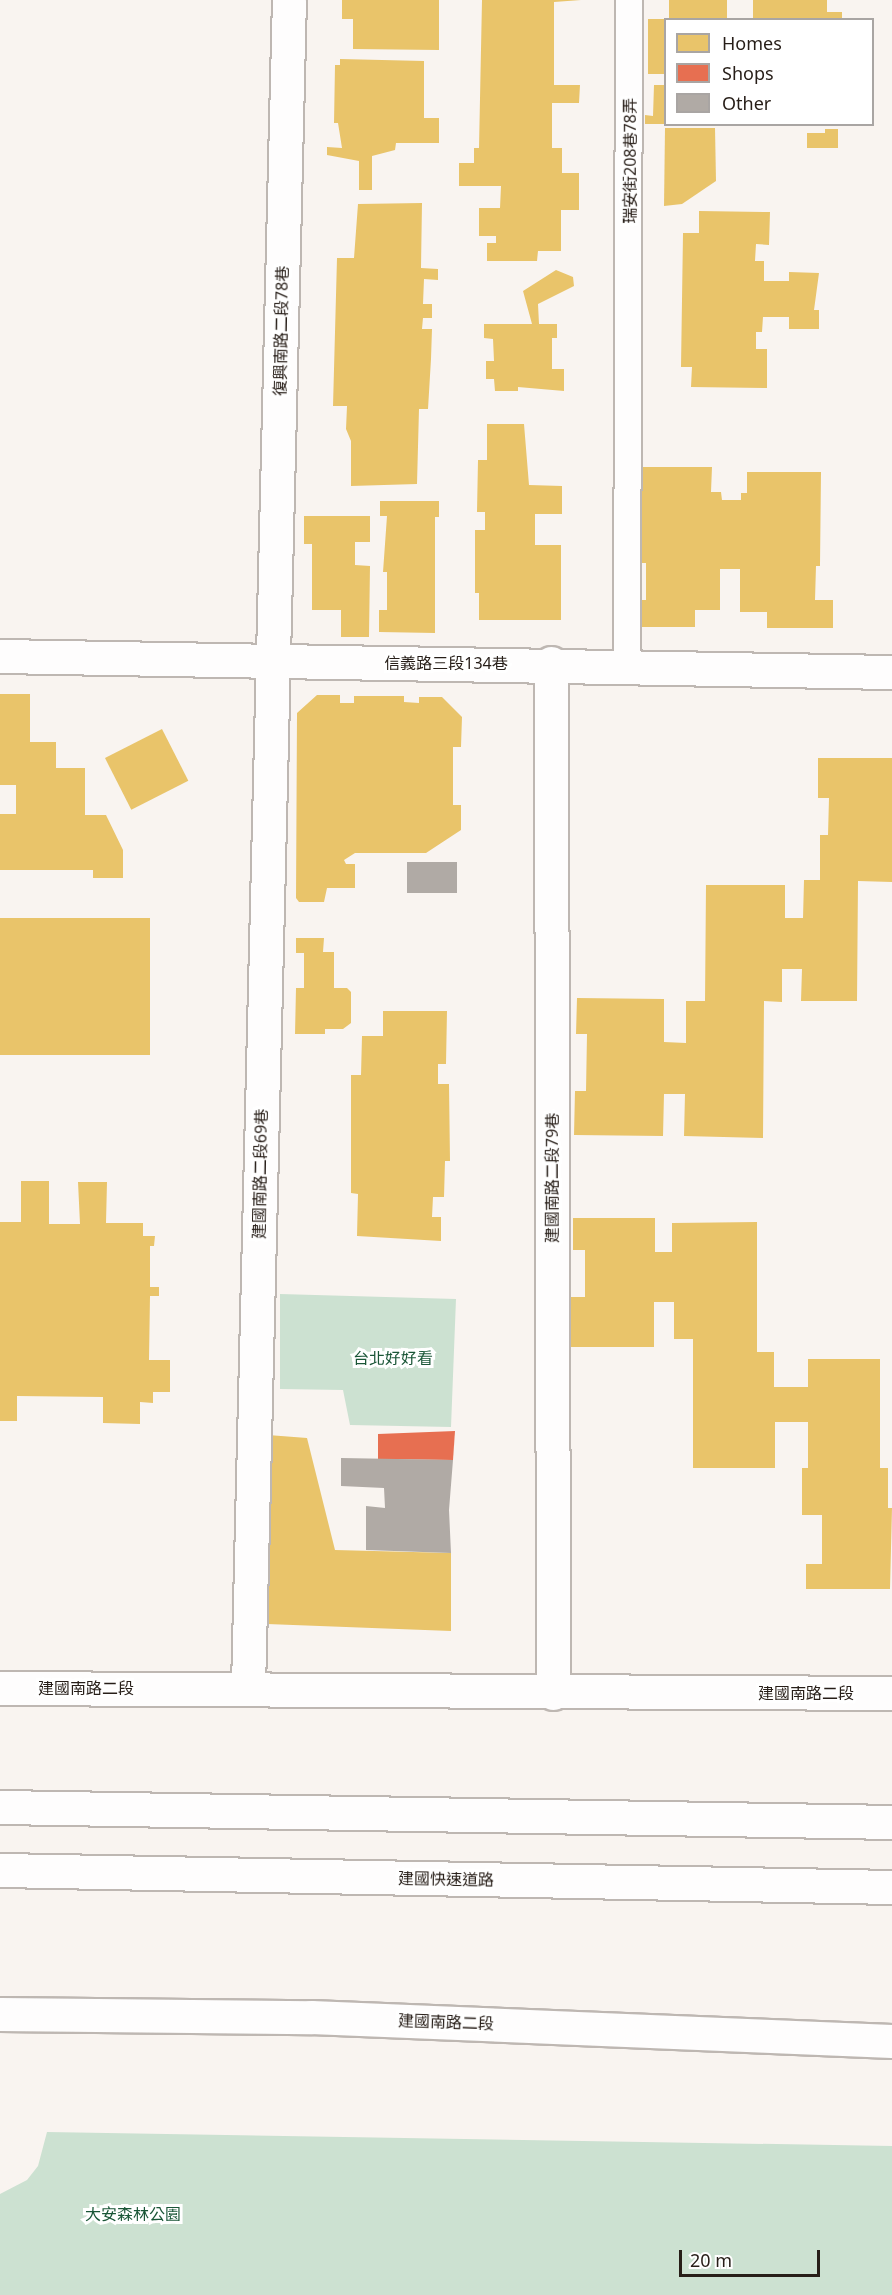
<!DOCTYPE html>
<meta charset="utf-8">
<style>
body{margin:0}
#map{position:relative;width:892px;height:2295px;overflow:hidden;background:#f9f4f0;font-family:"Noto Sans","Noto Sans TC",sans-serif}
div>[style]{position:absolute}
.green>*{inset:0;background:#cce1d1}
.homes>*{inset:0;background:#e9c46a;transform-origin:0 0}
.shops>*{inset:0;background:#e76f51}
.building>*{inset:0;background:#b0aaa5;transform-origin:0 0}
.roads{filter:drop-shadow(2px 0 #beb7b2) drop-shadow(-2px 0 #beb7b2) drop-shadow(0 2px #beb7b2) drop-shadow(0 -2px #beb7b2)}
.lane>*{height:26px;margin:-13px;padding:0 13px;transform-origin:13px;border-radius:13px;background:#fefdfd}
.street>*{height:33px;margin:-16.5px;padding:0 16.5px;transform-origin:16.5px;border-radius:16.5px;background:#fefdfd}
.secondary>*{height:33px;margin:-16.5px;padding:0 16.5px;transform-origin:16.5px;border-radius:16.5px;background:#fefdfd}
.highway>*{height:33px;margin:-16.5px;padding:0 16.5px;transform-origin:16.5px;border-radius:16.5px;background:#fefdfd}
span{translate:-50% -50%;white-space:nowrap;text-align:center;line-height:1.15;-webkit-text-stroke:6px #fff;paint-order:stroke}
.street-label{font-size:16px;color:#271e18}
.park-label{font-size:16px;color:#1a5637}
.legend{position:absolute;left:664px;top:18px;width:210px;height:108px;box-sizing:border-box;background:#fff;border:2px solid #a9a5a3;margin:0;padding:8px 10px;list-style:none;font-size:18px;color:#271e18}
.legend li{display:flex;align-items:center;gap:12px;height:30px}
.legend b{width:30px;border:2px solid #a9a5a3}
.scale{position:absolute;left:679px;top:2250px;width:141px;height:27px;box-sizing:border-box;border:3px solid #271e18;border-top:0;padding-left:8px;font-size:18px;line-height:21px;white-space:nowrap;color:#271e18;-webkit-text-stroke:4px #fff;paint-order:stroke}
</style>
<div id="map">
<div class="green">
<div style="clip-path:polygon(280px 1294px,456px 1299px,451px 1427px,350px 1425px,343px 1390px,280px 1389px)"></div>
<div style="clip-path:polygon(47px 2132px,892px 2146px,892px 2295px,0 2295px,0 2194px,27px 2180px,38px 2166px)"></div>
</div>
<div class="homes">
<div style="clip-path:polygon(342px 0,439px 0,439px 50px,353px 49px,353px 19px,342px 19px)"></div>
<div style="clip-path:polygon(482px 0,581px 0,554px 2px,554px 85px,580px 85px,579px 103px,552px 103px,552px 148px,562px 148px,562px 173px,579px 173px,579px 210px,561px 210px,561px 251px,538px 251px,537px 261px,487px 261px,487px 243px,496px 243px,496px 236px,479px 236px,479px 208px,500px 208px,501px 186px,459px 186px,459px 163px,474px 163px,474px 148px,479px 148px)"></div>
<div style="left:669px;top:0;width:58px;height:20px"></div>
<div style="clip-path:polygon(753px 0,827px 0,827px 12px,842px 12px,842px 20px,753px 20px)"></div>
<div style="left:648px;top:19px;width:18px;height:55px"></div>
<div style="clip-path:polygon(340px 59px,424px 61px,424px 118px,439px 118px,439px 143px,396px 143px,395px 150px,372px 156px,372px 190px,359px 190px,359px 161px,327px 155px,327px 147px,342px 148px,338px 123px,334px 123px,335px 65px,340px 65px)"></div>
<div style="clip-path:polygon(654px 85px,666px 85px,666px 124px,645px 124px,645px 115px,653px 116px)"></div>
<div style="clip-path:polygon(665px 128px,715px 128px,716px 181px,682px 204px,664px 206px)"></div>
<div style="clip-path:polygon(825px 129px,838px 129px,838px 148px,807px 148px,807px 133px,825px 133px)"></div>
<div style="clip-path:polygon(422px 203px,421px 268px,438px 269px,438px 280px,424px 279px,423px 304px,432px 304px,432px 318px,423px 318px,422px 329px,432px 329px,431px 359px,428px 409px,419px 409px,417px 484px,351px 486px,351px 441px,346px 429px,347px 406px,333px 406px,337px 258px,354px 258px,358px 204px)"></div>
<div style="clip-path:polygon(699px 211px,770px 212px,769px 245px,756px 244px,755px 261px,764px 261px,764px 281px,789px 281px,789px 272px,819px 273px,814px 310px,819px 310px,819px 329px,789px 329px,789px 317px,763px 317px,762px 332px,756px 332px,756px 349px,767px 349px,767px 388px,691px 387px,692px 367px,681px 367px,683px 233px,699px 233px)"></div>
<div style="clip-path:polygon(556px 270px,573px 277px,574px 286px,538px 304px,539px 324px,557px 324px,557px 338px,552px 338px,552px 369px,564px 369px,564px 391px,518px 387px,518px 391px,495px 391px,494px 379px,486px 379px,486px 361px,494px 361px,493px 339px,484px 338px,484px 324px,532px 324px,523px 291px)"></div>
<div style="clip-path:polygon(487px 424px,524px 424px,529px 485px,562px 486px,562px 514px,535px 514px,535px 545px,561px 545px,561px 620px,479px 620px,479px 593px,475px 593px,475px 530px,485px 530px,485px 512px,477px 512px,478px 460px,487px 460px)"></div>
<div style="clip-path:polygon(641px 467px,712px 467px,711px 492px,721px 492px,722px 500px,741px 500px,741px 493px,747px 493px,747px 472px,821px 472px,820px 566px,816px 566px,815px 600px,833px 600px,833px 628px,767px 628px,767px 612px,740px 612px,740px 569px,720px 569px,720px 610px,695px 610px,695px 627px,632px 627px,632px 600px,646px 600px,646px 563px,640px 563px)"></div>
<div style="clip-path:polygon(380px 501px,439px 501px,439px 517px,435px 517px,435px 633px,379px 632px,379px 610px,387px 610px,387px 572px,383px 572px,387px 516px,380px 516px)"></div>
<div style="clip-path:polygon(304px 516px,370px 516px,370px 542px,355px 542px,355px 565px,370px 566px,369px 637px,341px 637px,341px 610px,312px 610px,312px 544px,304px 544px)"></div>
<div style="clip-path:polygon(0 694px,30px 694px,30px 742px,56px 742px,56px 768px,85px 768px,85px 815px,106px 815px,123px 850px,123px 878px,93px 878px,93px 870px,0 870px,0 814px,16px 814px,16px 785px,0 785px)"></div>
<div style="clip-path:polygon(317px 695px,340px 695px,340px 703px,354px 703px,354px 696px,404px 696px,404px 702px,419px 703px,419px 697px,442px 697px,462px 717px,461px 747px,453px 747px,453px 805px,461px 805px,461px 830px,426px 853px,355px 853px,344px 860px,346px 864px,355px 864px,355px 888px,327px 888px,324px 902px,299px 902px,296px 898px,297px 713px)"></div>
<div style="left:162px;top:729px;width:58px;height:64px;rotate:63deg"></div>
<div style="clip-path:polygon(818px 758px,892px 758px,892px 882px,858px 881px,857px 1001px,801px 1001px,802px 969px,782px 969px,782px 1002px,764px 1001px,763px 1138px,684px 1136px,685px 1094px,664px 1094px,663px 1136px,574px 1135px,575px 1091px,586px 1091px,587px 1034px,576px 1034px,577px 998px,664px 999px,664px 1042px,686px 1043px,686px 1001px,705px 1001px,706px 885px,785px 885px,785px 918px,803px 918px,804px 880px,820px 880px,820px 835px,828px 835px,829px 798px,818px 798px)"></div>
<div style="left:0;top:918px;width:150px;height:137px"></div>
<div style="clip-path:polygon(296px 938px,324px 938px,323px 952px,334px 952px,334px 988px,347px 988px,351px 992px,351px 1023px,343px 1029px,325px 1029px,325px 1034px,295px 1034px,296px 988px,304px 988px,304px 953px,296px 953px)"></div>
<div style="clip-path:polygon(383px 1011px,447px 1011px,446px 1064px,438px 1064px,438px 1084px,449px 1084px,450px 1161px,445px 1161px,444px 1197px,433px 1197px,432px 1217px,441px 1217px,441px 1241px,357px 1236px,358px 1194px,351px 1193px,351px 1075px,361px 1075px,362px 1036px,383px 1036px)"></div>
<div style="clip-path:polygon(21px 1181px,49px 1181px,49px 1224px,80px 1224px,78px 1182px,107px 1182px,106px 1223px,143px 1223px,143px 1236px,155px 1236px,154px 1246px,150px 1246px,150px 1287px,159px 1287px,159px 1296px,150px 1296px,149px 1360px,170px 1360px,170px 1392px,153px 1392px,153px 1403px,140px 1402px,140px 1424px,103px 1423px,103px 1397px,17px 1396px,17px 1421px,0 1421px,0 1222px,21px 1222px)"></div>
<div style="clip-path:polygon(573px 1218px,655px 1218px,655px 1252px,672px 1252px,672px 1223px,757px 1222px,757px 1352px,774px 1352px,774px 1387px,808px 1387px,808px 1359px,880px 1359px,880px 1468px,888px 1468px,888px 1508px,892px 1508px,890px 1589px,806px 1589px,806px 1564px,822px 1564px,822px 1515px,802px 1515px,802px 1468px,808px 1468px,808px 1422px,775px 1422px,775px 1468px,693px 1468px,693px 1339px,674px 1339px,674px 1302px,654px 1302px,654px 1347px,571px 1347px,571px 1297px,585px 1297px,585px 1250px,573px 1250px)"></div>
<div style="clip-path:polygon(268px 1435px,307px 1438px,335px 1550px,451px 1553px,451px 1631px,267px 1624px)"></div>
</div>
<div class="shops">
<div style="clip-path:polygon(455px 1431px,453px 1460px,378px 1459px,378px 1434px)"></div>
</div>
<div class="building">
<div style="left:407px;top:862px;width:50px;height:31px"></div>
<div style="clip-path:polygon(341px 1458px,453px 1460px,449px 1510px,451px 1553px,366px 1550px,366px 1506px,385px 1508px,384px 1488px,341px 1486px)"></div>
</div>
<div class="roads">
<div class="lane">
<div style="left:627px;top:665px;width:665px;rotate:-89.83deg"></div>
</div>
<div class="street">
<div style="left:0;top:656px;width:892px;rotate:1.03deg"></div>
<div style="left:551px;top:663px;width:1030px;rotate:89.89deg"></div>
</div>
<div class="secondary">
<div style="left:248px;top:1687px;width:1687px;rotate:-88.61deg"></div>
<div style="left:0;top:1688px;width:892px;rotate:0.32deg"></div>
<div style="left:0;top:2014px;width:311px;rotate:0.6deg"></div>
<div style="left:311px;top:2017px;width:581px;rotate:2.37deg"></div>
</div>
<div class="highway">
<div style="left:0;top:1807px;width:892px;rotate:0.96deg"></div>
<div style="left:0;top:1870px;width:892px;rotate:1.09deg"></div>
</div>
</div>
<div class="street-label">
<span style="left:630px;top:161px;rotate:-90deg">瑞安街208巷78弄</span>
<span style="left:281px;top:331px;rotate:-89deg">復興南路二段78巷</span>
<span style="left:446px;top:663px">信義路三段134巷</span>
<span style="left:260px;top:1174px;rotate:-89deg">建國南路二段69巷</span>
<span style="left:552px;top:1178px;rotate:-90deg">建國南路二段79巷</span>
<span style="left:86px;top:1688px">建國南路二段</span>
<span style="left:806px;top:1693px">建國南路二段</span>
<span style="left:446px;top:1879px;rotate:1deg">建國快速道路</span>
<span style="left:446px;top:2022px;rotate:2deg">建國南路二段</span>
</div>
<div class="park-label">
<span style="left:393px;top:1358px">台北好好看</span>
<span style="left:133px;top:2214px">大安森林公園</span>
</div>
<ul class="legend">
<li><b style="height:16px;background:#e9c46a"></b>Homes</li>
<li><b style="height:16px;background:#e76f51"></b>Shops</li>
<li><b style="height:16px;background:#b0aaa5"></b>Other</li>
</ul>
<div class="scale">20 m</div>
</div>
